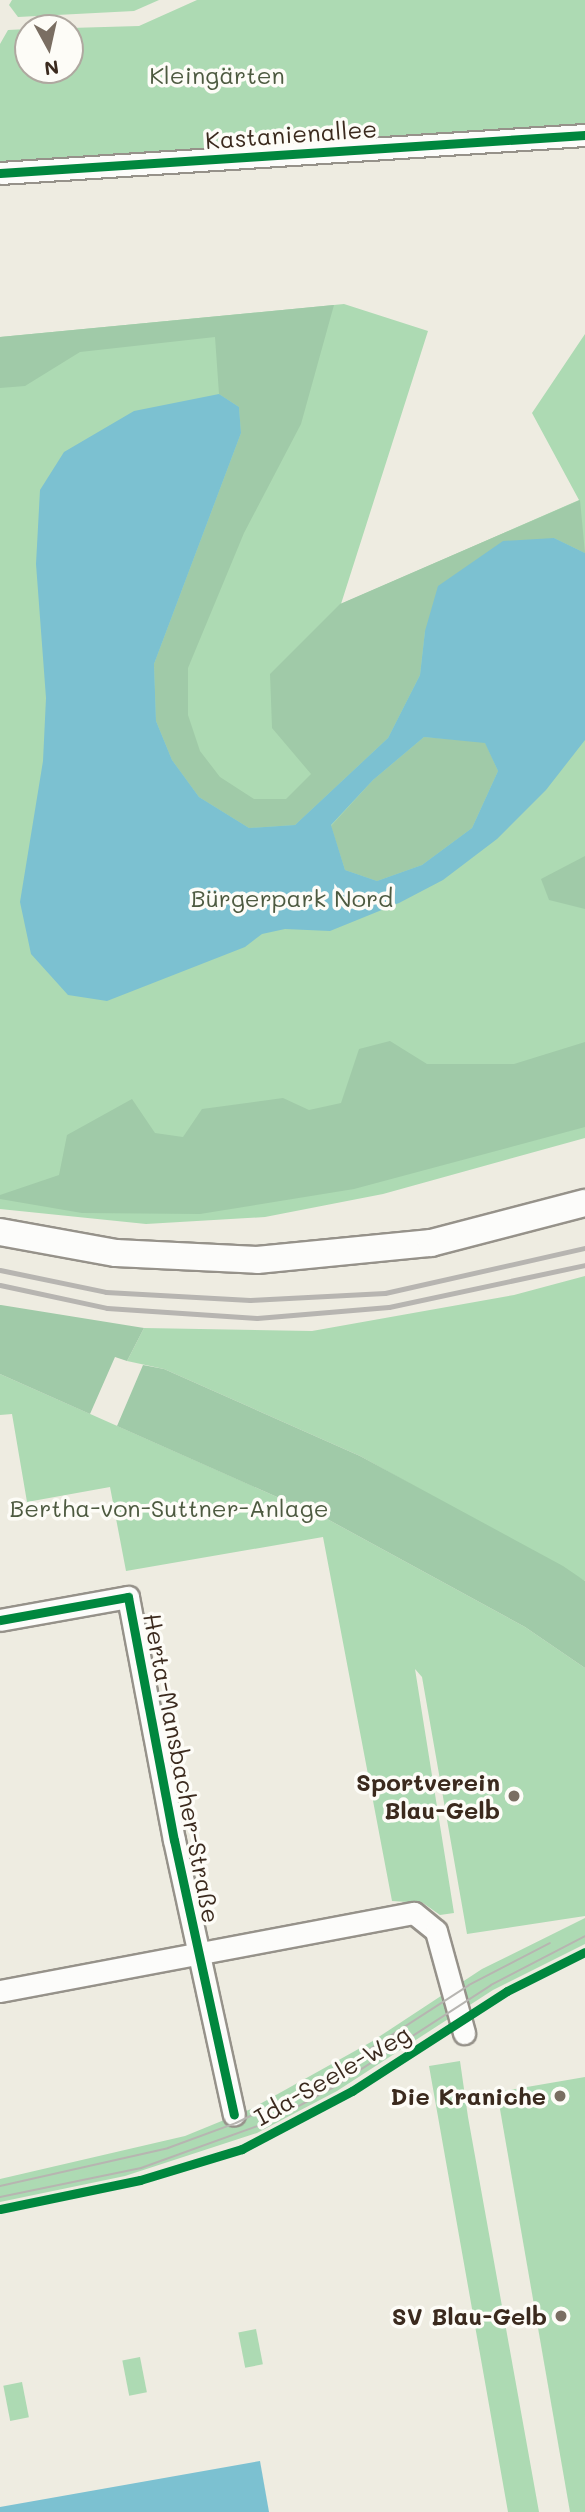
<!DOCTYPE html>
<meta charset="utf-8">
<style>
body{margin:0}
#map{position:relative;width:585px;height:2512px;overflow:hidden;background:#eeece1;font-family:Mali,sans-serif}
div>[style]{position:absolute}
.green>*{inset:0;background:#addab3;transform-origin:0 0}
.forest>*{inset:0;background:#a0caa8}
.water>*{inset:0;background:#7cc1d1}
.roads{filter:drop-shadow(2px 0 #96928a) drop-shadow(-2px 0 #96928a) drop-shadow(0 2px #96928a) drop-shadow(0 -2px #96928a)}
.minor>*{height:21px;margin:-10.5px;padding:0 10.5px;transform-origin:10.5px;border-radius:10.5px;background:#fcfcfa}
.major>*{height:26px;margin:-13px;padding:0 13px;transform-origin:13px;border-radius:13px;background:#fcfcfa}
.tram>*{height:2px;margin:-1px;padding:0 1px;transform-origin:1px;border-radius:1px;background:#b7b5b1}
.rail>*{height:5px;margin:-2.5px;padding:0 2.5px;transform-origin:2.5px;border-radius:2.5px;background:#b7b5b1}
.cycleway>*{height:9px;margin:-4.5px;padding:0 4.5px;transform-origin:4.5px;border-radius:4.5px;background:#00873e}
.dots>*{width:19px;height:19px;translate:-50% -50%;box-sizing:border-box;border:4px solid #fdfcf7;border-radius:50%}
span{translate:-50% -50%;white-space:nowrap;text-align:center;line-height:1.15;-webkit-text-stroke:7px #fdfcf7;paint-order:stroke}
.park-label{font-size:24px;color:#4d5a40}
.street-label{font-size:24px;color:#3b2a1e}
.poi-label{font-size:24px;color:#3b2a1e;font-weight:700}
.right{translate:-100% -50%;text-align:right}
.north{position:absolute;left:14px;top:14px;width:70px;height:70px;box-sizing:border-box;background:#fdfcf7;border:2px solid #afa8a0;border-radius:50%;rotate:172deg;font-size:19px;font-weight:700;line-height:28px;text-align:center;color:#3b2a1e}
.north::after{content:'';display:block;margin:auto;width:24px;height:32px;background:#7a6e62;clip-path:polygon(50% 0,100% 100%,50% 72%,0 100%)}
</style>
<div id="map">
<div class="green">
<div style="clip-path:polygon(12px 0,159px 0,134px 11px,18px 17px,9px 5px)"></div>
<div style="clip-path:polygon(197px 0,585px 0,585px 128px,0 164px,0 44px,8px 30px,28px 29px,28px 70px,70px 70px,70px 28px,139px 26px)"></div>
<div style="clip-path:polygon(344px 304px,428px 331px,341px 604px,579px 500px,532px 413px,585px 334px,585px 1138px,383px 1194px,265px 1217px,146px 1224px,0 1209px,0 337px)"></div>
<div style="clip-path:polygon(585px 1276px,585px 1581px,360px 1456px,164px 1369px,127px 1361px,144px 1328px,312px 1331px,514px 1295px)"></div>
<div style="clip-path:polygon(0 1374px,329px 1520px,525px 1627px,585px 1668px,585px 1916px,467px 1934px,422px 1677px,415px 1669px,454px 1913px,440px 1915px,423px 1903px,392px 1901px,323px 1537px,126px 1571px,110px 1487px,27px 1502px,12px 1414px,0 1415px)"></div>
<div style="clip-path:polygon(585px 1918px,585px 1944px,493px 1990px,337px 2091px,257px 2133px,125px 2176px,0 2202px,0 2179px,185px 2136px,251px 2109px,371px 2042px,482px 1969px)"></div>
<div style="clip-path:polygon(460px 2061px,468px 2117px,539px 2512px,508px 2512px,429px 2066px)"></div>
<div style="clip-path:polygon(585px 2077px,585px 2512px,570px 2512px,497px 2092px)"></div>
<div style="left:256px;top:2329px;width:36px;height:18px;rotate:79deg"></div>
<div style="left:140px;top:2357px;width:36px;height:18px;rotate:79deg"></div>
<div style="left:22px;top:2382px;width:36px;height:19px;rotate:79deg"></div>
</div>
<div class="forest">
<div style="clip-path:polygon(334px 305px,301px 424px,244px 533px,188px 668px,188px 715px,200px 751px,220px 777px,254px 799px,286px 799px,311px 774px,272px 728px,270px 674px,340px 604px,580px 500px,585px 553px,554px 538px,425px 631px,420px 675px,388px 738px,295px 825px,249px 828px,199px 797px,172px 760px,156px 721px,154px 664px,241px 433px,239px 407px,219px 394px,215px 337px,80px 352px,25px 386px,0 388px,0 337px)"></div>
<div style="clip-path:polygon(424px 737px,485px 742px,498px 771px,472px 828px,422px 865px,377px 881px,345px 870px,331px 826px,373px 780px)"></div>
<div style="clip-path:polygon(585px 856px,585px 909px,549px 900px,541px 879px)"></div>
<div style="clip-path:polygon(390px 1041px,427px 1064px,514px 1064px,585px 1042px,585px 1127px,354px 1189px,200px 1214px,82px 1213px,0 1199px,0 1195px,59px 1175px,67px 1135px,132px 1099px,155px 1133px,183px 1137px,202px 1109px,283px 1098px,309px 1110px,341px 1103px,359px 1049px)"></div>
<div style="clip-path:polygon(0 1305px,1px 1305px,144px 1328px,127px 1361px,115px 1357px,90px 1414px,0 1374px)"></div>
<div style="clip-path:polygon(143px 1365px,164px 1369px,360px 1456px,563px 1566px,585px 1581px,585px 1668px,525px 1627px,329px 1520px,117px 1426px)"></div>
</div>
<div class="water">
<div style="clip-path:polygon(evenodd,219px 394px,239px 407px,241px 433px,154px 664px,156px 721px,172px 760px,199px 797px,249px 828px,295px 825px,388px 738px,420px 675px,425px 631px,438px 586px,503px 541px,554px 538px,585px 553px,585px 740px,546px 790px,497px 839px,443px 880px,399px 903px,330px 931px,285px 929px,262px 934px,245px 947px,107px 1001px,68px 995px,31px 954px,20px 902px,43px 761px,46px 698px,36px 564px,40px 490px,64px 452px,134px 411px,219px 394px,424px 737px,485px 743px,498px 771px,472px 828px,422px 865px,377px 881px,345px 870px,331px 825px,373px 780px,424px 737px)"></div>
<div style="clip-path:polygon(260px 2461px,269px 2512px,0 2512px,0 2507px)"></div>
</div>
<div class="roads">
<div class="minor">
<div style="left:0;top:173px;width:586px;rotate:-3.72deg"></div>
<div style="left:0;top:1620px;width:130px;rotate:-10.2deg"></div>
<div style="left:128px;top:1597px;width:247px;rotate:79.3deg"></div>
<div style="left:174px;top:1840px;width:281px;rotate:77.7deg"></div>
<div style="left:0;top:1991px;width:421px;rotate:-10.7deg"></div>
<div style="left:414px;top:1913px;width:28px;rotate:39deg"></div>
<div style="left:436px;top:1931px;width:106px;rotate:74.6deg"></div>
</div>
<div class="major">
<div style="left:0;top:1232px;width:118px;rotate:10.3deg"></div>
<div style="left:116px;top:1253px;width:141px;rotate:2.8deg"></div>
<div style="left:257px;top:1260px;width:175px;rotate:-5.6deg"></div>
<div style="left:431px;top:1243px;width:159px;rotate:-14.6deg"></div>
</div>
</div>
<div class="tram">
<div style="left:0;top:2186px;width:172px;rotate:-12.7deg"></div>
<div style="left:168px;top:2148px;width:72px;rotate:-20.2deg"></div>
<div style="left:236px;top:2123px;width:87px;rotate:-26deg"></div>
<div style="left:314px;top:2085px;width:184px;rotate:-32.8deg"></div>
<div style="left:469px;top:1985px;width:91px;rotate:-27.4deg"></div>
<div style="left:0;top:2197px;width:144px;rotate:-11.6deg"></div>
<div style="left:141px;top:2168px;width:136px;rotate:-19.8deg"></div>
<div style="left:269px;top:2122px;width:72px;rotate:-28.4deg"></div>
<div style="left:332px;top:2088px;width:189px;rotate:-32.9deg"></div>
<div style="left:491px;top:1985px;width:106px;rotate:-27.5deg"></div>
</div>
<div class="rail">
<div style="left:0;top:1270px;width:108px;rotate:11.7deg"></div>
<div style="left:106px;top:1292px;width:144px;rotate:3.2deg"></div>
<div style="left:250px;top:1300px;width:135px;rotate:-3deg"></div>
<div style="left:385px;top:1293px;width:205px;rotate:-12.7deg"></div>
<div style="left:0;top:1285px;width:109px;rotate:12.1deg"></div>
<div style="left:107px;top:1308px;width:150px;rotate:3.8deg"></div>
<div style="left:257px;top:1318px;width:132px;rotate:-4.8deg"></div>
<div style="left:389px;top:1307px;width:200px;rotate:-12.1deg"></div>
</div>
<div class="cycleway">
<div style="left:0;top:173px;width:586px;rotate:-3.72deg"></div>
<div style="left:0;top:1620px;width:130px;rotate:-10.2deg"></div>
<div style="left:128px;top:1597px;width:247px;rotate:79.3deg"></div>
<div style="left:174px;top:1840px;width:281px;rotate:77.7deg"></div>
<div style="left:0;top:2209px;width:143px;rotate:-11.7deg"></div>
<div style="left:140px;top:2180px;width:107px;rotate:-16.9deg"></div>
<div style="left:242px;top:2149px;width:124px;rotate:-27.8deg"></div>
<div style="left:352px;top:2091px;width:184px;rotate:-32.8deg"></div>
<div style="left:507px;top:1991px;width:87px;rotate:-26.6deg"></div>
</div>
<div class="dots">
<div style="left:514px;top:1796px;background:#7a6e62"></div>
<div style="left:560px;top:2096px;background:#7a6e62"></div>
<div style="left:561px;top:2316px;background:#7a6e62"></div>
</div>
<div class="park-label">
<span style="left:217px;top:75px">Kleingärten</span>
<span style="left:292px;top:898px">Bürgerpark Nord</span>
<span style="left:169px;top:1508px">Bertha-von-Suttner-Anlage</span>
</div>
<div class="street-label">
<span style="left:291px;top:134px;rotate:-4deg">Kastanienallee</span>
<span style="left:182px;top:1768px;rotate:79deg">Herta-Mansbacher-Straße</span>
<span style="left:332px;top:2075px;rotate:-30deg">Ida-Seele-Weg</span>
</div>
<div class="poi-label">
<span class="right" style="left:500px;top:1796px">Sportverein<br>Blau-Gelb</span>
<span class="right" style="left:546px;top:2096px">Die Kraniche</span>
<span class="right" style="left:547px;top:2316px">SV Blau-Gelb</span>
</div>
<div class="north">N</div>
</div>
